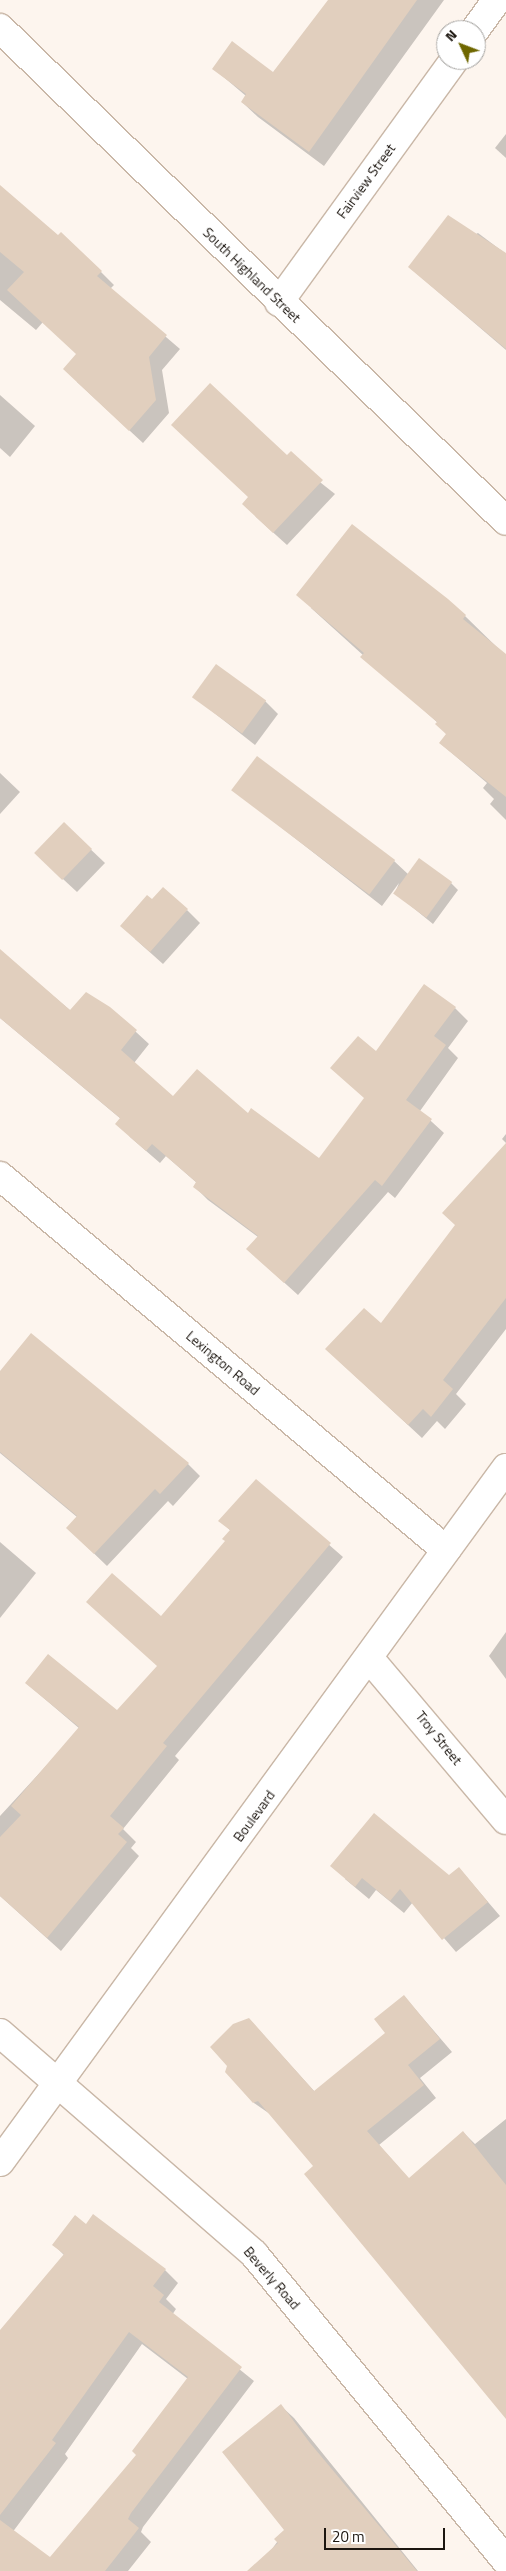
<!DOCTYPE html>
<style>
body{margin:0}
#map{position:relative;width:506px;height:2571px;overflow:hidden;background:#fdf5ee;font-family:"Titillium Web",sans-serif}
div>[style]{position:absolute}
.shadow>*{inset:0;background:#0003}
.building>*{inset:0;background:#e1cfbe;transform-origin:0 0}
.roads{filter:drop-shadow(1px 0 #c9b7a7) drop-shadow(-1px 0 #c9b7a7) drop-shadow(0 1px #c9b7a7) drop-shadow(0 -1px #c9b7a7)}
.street>*{height:28px;margin:-14px;padding:0 14px;transform-origin:14px;border-radius:14px;background:#fff}
.secondary>*{height:28px;margin:-14px;padding:0 14px;transform-origin:14px;border-radius:14px;background:#fff}
span{translate:-50% -50%;white-space:nowrap;text-align:center;line-height:1.15;-webkit-text-stroke:4px #fff;paint-order:stroke}
.street-label{font-size:14px;color:#1c1610}
.north{position:absolute;left:436px;top:20px;width:50px;height:50px;box-sizing:border-box;background:#fff;border:1px solid #a4a29f;border-radius:50%;rotate:313deg;font-size:14px;font-weight:700;line-height:20px;text-align:center;color:#1c1610}
.north::after{content:'';display:block;margin:auto;width:18px;height:22px;background:#6f6700;clip-path:polygon(50% 0,100% 100%,50% 72%,0 100%)}
.scale{position:absolute;left:324px;top:2528px;width:121px;height:22px;box-sizing:border-box;border:2px solid #1c1610;border-top:0;padding-left:6px;font-size:15px;line-height:18px;white-space:nowrap;color:#1c1610;-webkit-text-stroke:4px #fff;paint-order:stroke}
</style>
<div id="map">
<div class="shadow">
<div style="clip-path:polygon(330px 0,444px 0,324px 166px,258px 117px,242px 102px,246px 96px,213px 68px,273px 73px)"></div>
<div style="clip-path:polygon(506px 134px,506px 158px,495px 148px)"></div>
<div style="clip-path:polygon(0 187px,101px 272px,114px 285px,110px 289px,180px 349px,162px 370px,169px 413px,143px 443px,77px 382px,77px 354px,43px 322px,36px 330px,0 300px)"></div>
<div style="clip-path:polygon(478px 233px,506px 254px,506px 350px,409px 267px)"></div>
<div style="clip-path:polygon(0 395px,35px 426px,10px 457px,0 448px)"></div>
<div style="clip-path:polygon(287px 456px,335px 494px,287px 545px,256px 517px,250px 497px)"></div>
<div style="clip-path:polygon(311px 608px,465px 616px,506px 656px,506px 820px,490px 804px,494px 799px,483px 788px,487px 783px,440px 743px,447px 735px,438px 723px)"></div>
<div style="clip-path:polygon(194px 697px,265px 701px,278px 714px,255px 745px)"></div>
<div style="clip-path:polygon(0 773px,20px 792px,0 814px)"></div>
<div style="clip-path:polygon(233px 790px,394px 861px,409px 875px,451px 883px,458px 890px,433px 924px,395px 893px,399px 883px,382px 906px)"></div>
<div style="clip-path:polygon(64px 824px,105px 863px,77px 892px,50px 867px)"></div>
<div style="clip-path:polygon(187px 910px,200px 923px,163px 964px,135px 939px)"></div>
<div style="clip-path:polygon(0 951px,71px 1011px,110px 1008px,149px 1044px,134px 1063px,173px 1097px,248px 1115px,319px 1160px,365px 1099px,376px 1053px,455px 1008px,468px 1021px,448px 1048px,458px 1058px,420px 1111px,444px 1133px,395px 1198px,388px 1192px,298px 1295px,247px 1249px,258px 1237px,208px 1200px,195px 1187px,197px 1183px,166px 1156px,160px 1163px,130px 1137px,121px 1119px,0 1018px)"></div>
<div style="clip-path:polygon(506px 1134px,506px 1143px,502px 1139px)"></div>
<div style="clip-path:polygon(506px 1144px,506px 1329px,456px 1394px,466px 1404px,445px 1429px,437px 1421px,422px 1438px,340px 1362px,382px 1325px,456px 1225px)"></div>
<div style="clip-path:polygon(0 1372px,188px 1464px,200px 1476px,173px 1506px,168px 1501px,107px 1566px,80px 1540px,77px 1517px,0 1453px)"></div>
<div style="clip-path:polygon(256px 1481px,343px 1557px,175px 1756px,179px 1760px,123px 1829px,136px 1842px,131px 1848px,139px 1856px,61px 1951px,0 1896px,0 1816px,80px 1729px,26px 1683px,117px 1712px,158px 1666px,161px 1618px,226px 1541px,231px 1531px,220px 1521px)"></div>
<div style="clip-path:polygon(0 1542px,36px 1573px,0 1618px)"></div>
<div style="clip-path:polygon(506px 1632px,506px 1679px,489px 1656px)"></div>
<div style="clip-path:polygon(374px 1815px,449px 1877px,459px 1868px,500px 1916px,456px 1952px,413px 1902px,404px 1913px,376px 1890px,369px 1899px,345px 1879px)"></div>
<div style="clip-path:polygon(404px 1996px,452px 2052px,420px 2078px,436px 2098px,379px 2145px,410px 2180px,463px 2132px,475px 2144px,506px 2119px,506px 2415px,315px 2166px,270px 2114px,254px 2103px,249px 2019px,315px 2092px,387px 2033px)"></div>
<div style="clip-path:polygon(86px 2225px,165px 2270px,178px 2283px,166px 2299px,176px 2309px,172px 2315px,254px 2381px,143px 2527px,141px 2532px,151px 2542px,128px 2571px,40px 2571px,138px 2455px,188px 2379px,142px 2344px,65px 2454px,68px 2458px,0 2549px,0 2349px,64px 2255px,54px 2245px)"></div>
<div style="clip-path:polygon(281px 2406px,294px 2418px,418px 2571px,285px 2571px,269px 2553px,286px 2530px)"></div>
</div>
<div class="building">
<div style="clip-path:polygon(328px 0,417px 0,309px 152px,241px 102px,246px 94px,212px 69px,232px 41px,273px 72px)"></div>
<div style="clip-path:polygon(0 185px,58px 235px,61px 232px,102px 271px,97px 276px,167px 335px,149px 357px,156px 400px,129px 431px,63px 369px,76px 354px,7px 290px,24px 272px,0 252px)"></div>
<div style="clip-path:polygon(448px 215px,506px 253px,506px 349px,408px 267px)"></div>
<div style="clip-path:polygon(210px 383px,287px 455px,291px 451px,323px 480px,273px 533px,242px 504px,248px 497px,171px 425px)"></div>
<div style="clip-path:polygon(352px 524px,448px 599px,466px 615px,463px 619px,506px 654px,506px 797px,439px 743px,446px 734px,435px 724px,437px 722px,360px 657px,364px 653px,296px 595px)"></div>
<div style="left:216px;top:664px;width:62px;height:41px;rotate:36deg"></div>
<div style="left:257px;top:756px;width:173px;height:43px;rotate:37deg"></div>
<div style="left:64px;top:822px;width:39px;height:43px;rotate:44deg"></div>
<div style="left:419px;top:858px;width:41px;height:44px;rotate:36deg"></div>
<div style="clip-path:polygon(163px 887px,188px 909px,150px 952px,120px 926px,147px 895px,152px 899px)"></div>
<div style="clip-path:polygon(0 949px,70px 1010px,86px 992px,110px 1007px,137px 1030px,121px 1050px,173px 1096px,197px 1069px,248px 1113px,251px 1108px,319px 1158px,364px 1098px,330px 1068px,358px 1036px,376px 1051px,424px 984px,456px 1007px,434px 1036px,446px 1045px,406px 1100px,432px 1119px,382px 1186px,375px 1180px,284px 1283px,246px 1249px,258px 1236px,193px 1187px,196px 1182px,152px 1144px,146px 1151px,115px 1124px,120px 1118px,0 1018px)"></div>
<div style="clip-path:polygon(506px 1143px,506px 1298px,443px 1380px,453px 1389px,431px 1417px,423px 1409px,408px 1425px,325px 1349px,364px 1308px,381px 1323px,455px 1225px,442px 1213px)"></div>
<div style="clip-path:polygon(31px 1333px,189px 1463px,160px 1494px,155px 1489px,94px 1554px,66px 1528px,77px 1516px,0 1452px,0 1371px)"></div>
<div style="clip-path:polygon(256px 1479px,331px 1543px,163px 1743px,167px 1746px,110px 1816px,124px 1828px,118px 1834px,127px 1842px,47px 1938px,0 1896px,0 1837px,21px 1815px,11px 1806px,79px 1727px,25px 1683px,48px 1654px,117px 1710px,157px 1666px,86px 1602px,112px 1573px,161px 1616px,225px 1541px,222px 1539px,230px 1530px,218px 1521px)"></div>
<div style="clip-path:polygon(374px 1813px,449px 1875px,459px 1867px,488px 1902px,442px 1940px,400px 1889px,390px 1901px,362px 1878px,355px 1887px,330px 1866px)"></div>
<div style="clip-path:polygon(404px 1995px,440px 2039px,408px 2065px,424px 2085px,367px 2131px,409px 2178px,463px 2131px,506px 2185px,506px 2419px,304px 2174px,313px 2166px,258px 2101px,253px 2103px,225px 2072px,227px 2066px,210px 2047px,233px 2024px,249px 2018px,314px 2091px,385px 2033px,374px 2019px)"></div>
<div style="clip-path:polygon(93px 2214px,166px 2269px,153px 2286px,164px 2295px,159px 2302px,242px 2367px,131px 2513px,128px 2519px,139px 2528px,105px 2571px,0 2571px,0 2520px,50px 2557px,136px 2455px,132px 2451px,188px 2377px,129px 2332px,52px 2440px,56px 2443px,0 2515px,0 2330px,64px 2254px,52px 2245px,75px 2215px,86px 2224px)"></div>
<div style="clip-path:polygon(281px 2404px,310px 2443px,417px 2571px,247px 2571px,278px 2543px,274px 2539px,284px 2530px,222px 2452px)"></div>
</div>
<div class="roads">
<div class="street">
<div style="left:0;top:28px;width:706px;rotate:44.25deg"></div>
<div style="left:475px;top:30px;width:37px;rotate:-54deg"></div>
<div style="left:279px;top:302px;width:299px;rotate:-54.1deg"></div>
<div style="left:0;top:1176px;width:582px;rotate:39.98deg"></div>
<div style="left:369px;top:1658px;width:212px;rotate:49.8deg"></div>
<div style="left:0;top:2033px;width:337px;rotate:41deg"></div>
<div style="left:254px;top:2254px;width:397px;rotate:50.6deg"></div>
</div>
<div class="secondary">
<div style="left:0;top:2162px;width:859px;rotate:-53.9deg"></div>
</div>
</div>
<div class="street-label">
<span style="left:366px;top:181px;rotate:-54deg">Fairview Street</span>
<span style="left:252px;top:275px;rotate:44deg">South Highland Street</span>
<span style="left:223px;top:1363px;rotate:40deg">Lexington Road</span>
<span style="left:439px;top:1738px;rotate:51deg">Troy Street</span>
<span style="left:254px;top:1816px;rotate:-54deg">Boulevard</span>
<span style="left:272px;top:2278px;rotate:49deg">Beverly Road</span>
</div>
<div class="north">N</div>
<div class="scale">20 m</div>
</div>
